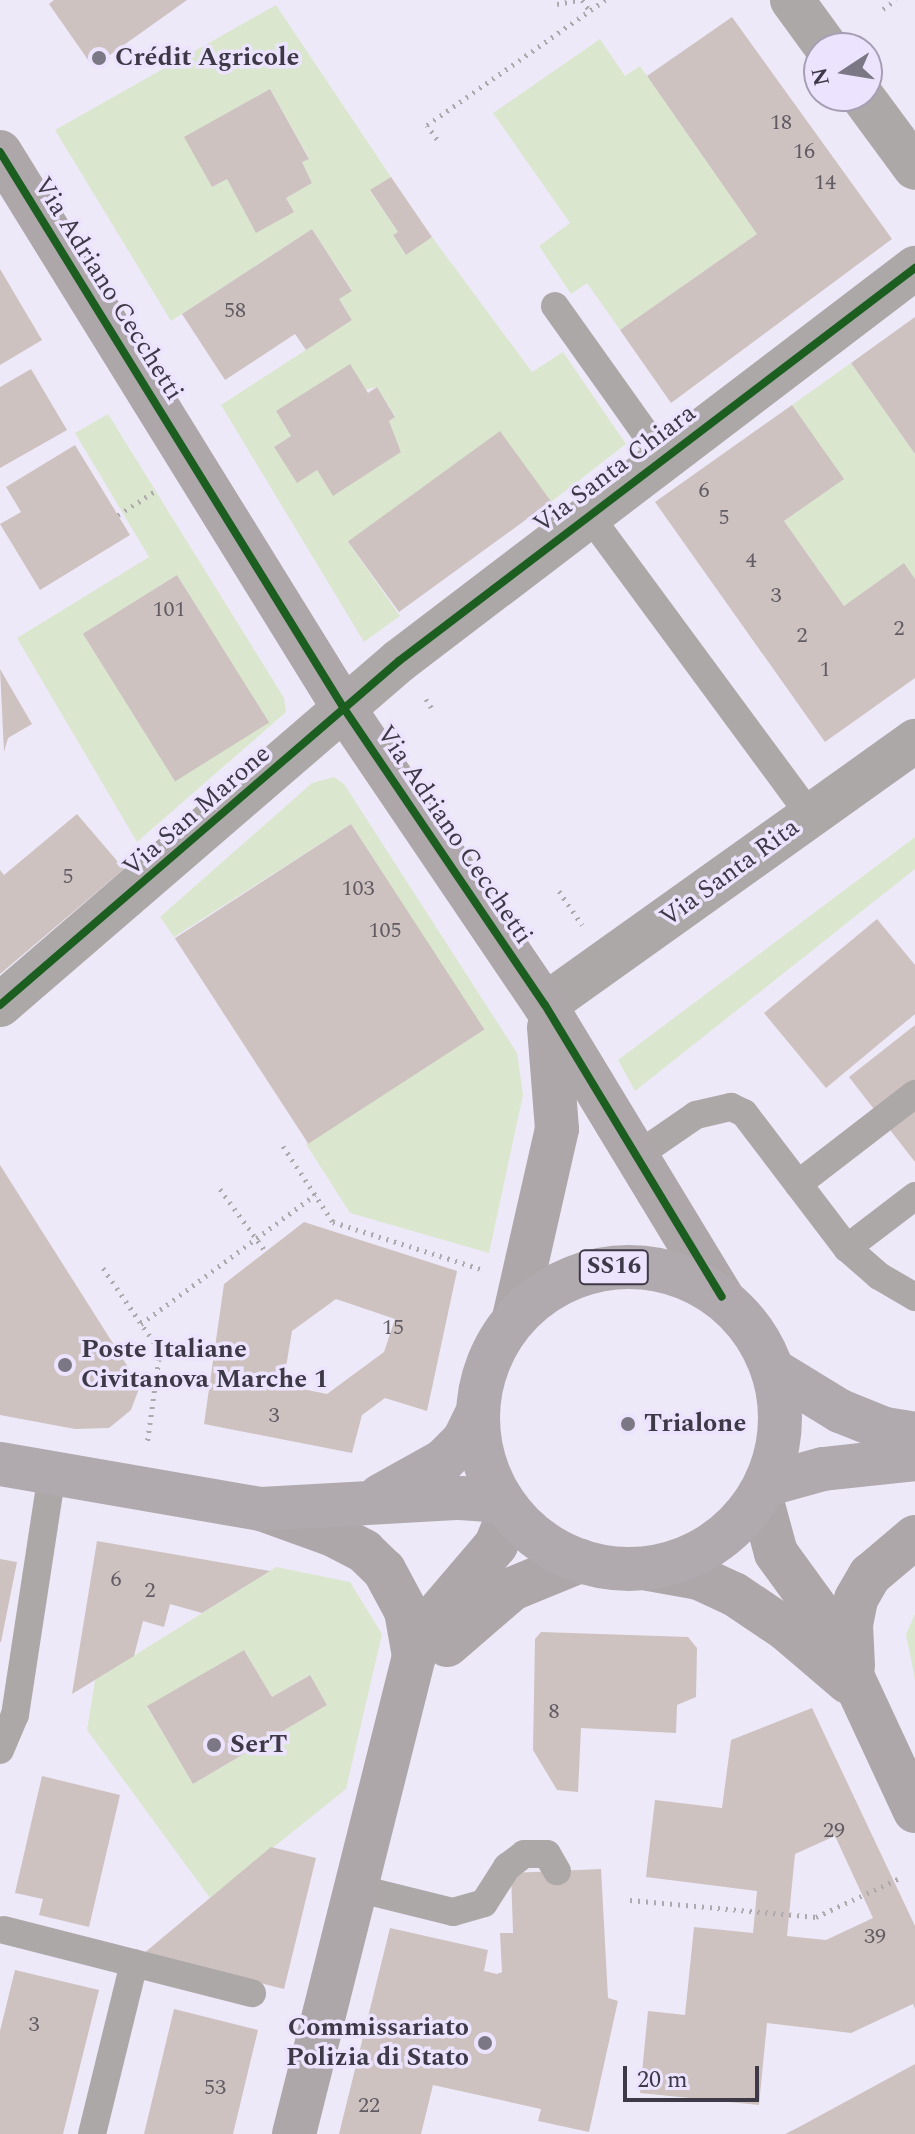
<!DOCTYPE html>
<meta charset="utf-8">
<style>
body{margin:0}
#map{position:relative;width:915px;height:2134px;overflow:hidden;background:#eee9f8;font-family:Spectral,serif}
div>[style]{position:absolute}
.green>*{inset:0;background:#dae7ce}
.building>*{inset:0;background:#cdc2c0;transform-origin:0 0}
.path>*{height:5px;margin-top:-2.5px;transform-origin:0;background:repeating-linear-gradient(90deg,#ada9ad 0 2px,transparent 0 8px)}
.lane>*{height:28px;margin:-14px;padding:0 14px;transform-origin:14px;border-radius:14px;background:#ada8a8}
.street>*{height:44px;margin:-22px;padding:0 22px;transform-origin:22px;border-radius:22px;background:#ada8a8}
.secondary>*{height:44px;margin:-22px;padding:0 22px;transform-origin:22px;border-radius:22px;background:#ada7a9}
.primary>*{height:44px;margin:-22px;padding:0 22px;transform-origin:22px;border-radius:22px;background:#b0a9ae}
.primary>.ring{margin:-22px;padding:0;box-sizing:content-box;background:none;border:44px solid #b0a9ae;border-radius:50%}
.cycleway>*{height:8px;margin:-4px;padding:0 4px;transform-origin:4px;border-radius:4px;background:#1b5e20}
.dots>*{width:22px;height:22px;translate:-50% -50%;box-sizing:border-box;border:4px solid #ece3fe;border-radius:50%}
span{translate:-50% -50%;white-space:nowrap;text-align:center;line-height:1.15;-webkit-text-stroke:7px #ece3fe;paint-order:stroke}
.number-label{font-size:22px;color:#615b64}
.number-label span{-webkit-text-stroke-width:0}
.shield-label span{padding:2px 6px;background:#ece3fe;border:2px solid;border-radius:6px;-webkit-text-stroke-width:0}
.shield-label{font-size:24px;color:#3d3946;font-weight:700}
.poi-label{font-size:26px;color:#3d3946;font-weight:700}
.left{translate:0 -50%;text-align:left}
.right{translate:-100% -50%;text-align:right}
.street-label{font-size:26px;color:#3d3946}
.north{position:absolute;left:803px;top:32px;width:80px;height:80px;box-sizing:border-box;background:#ece3fe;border:2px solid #a69fb4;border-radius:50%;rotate:258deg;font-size:22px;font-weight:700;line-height:32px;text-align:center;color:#3d3946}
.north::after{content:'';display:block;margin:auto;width:28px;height:36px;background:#7b7784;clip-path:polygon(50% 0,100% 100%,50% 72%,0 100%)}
.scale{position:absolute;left:623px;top:2066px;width:136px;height:36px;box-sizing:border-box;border:4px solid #3d3946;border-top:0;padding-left:10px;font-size:24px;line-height:28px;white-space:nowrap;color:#3d3946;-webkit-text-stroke:6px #ece3fe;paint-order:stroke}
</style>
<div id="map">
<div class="green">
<div style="clip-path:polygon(evenodd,276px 5px,391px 177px,370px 191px,398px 232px,393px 235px,405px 254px,432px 237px,532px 372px,563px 352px,626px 444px,551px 502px,500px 432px,348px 542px,400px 616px,364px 642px,221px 405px,352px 320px,339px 299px,352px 290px,312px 229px,171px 321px,55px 130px,276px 5px,270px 89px,309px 158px,302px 162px,312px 183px,286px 198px,293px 211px,256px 232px,227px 179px,212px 187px,185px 137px,270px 89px,276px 5px,377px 387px,395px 416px,389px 421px,401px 452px,333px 495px,317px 470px,297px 482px,274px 447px,291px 436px,276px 411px,377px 387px)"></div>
<div style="clip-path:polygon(600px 39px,625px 76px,640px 66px,757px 234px,620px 330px,587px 283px,571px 294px,539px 246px,570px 223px,493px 113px)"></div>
<div style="clip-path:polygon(851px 363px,915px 454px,915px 579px,904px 564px,844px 606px,784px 521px,843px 479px,792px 405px)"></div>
<div style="clip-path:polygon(evenodd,108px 414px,284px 698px,286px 712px,137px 842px,17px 638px,149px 557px,75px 433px,108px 414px,177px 575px,268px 722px,175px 781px,83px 634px,177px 575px)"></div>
<div style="clip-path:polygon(334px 777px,344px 784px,517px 1053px,523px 1095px,489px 1253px,350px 1213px,306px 1144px,483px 1030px,351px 824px,174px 937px,160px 917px,312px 783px)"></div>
<div style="clip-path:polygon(915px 837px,915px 869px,635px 1091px,618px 1060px)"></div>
<div style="clip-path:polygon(evenodd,276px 1567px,350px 1582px,382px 1634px,346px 1789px,210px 1898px,87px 1730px,95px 1680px,276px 1567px,244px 1650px,272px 1697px,309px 1675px,327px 1705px,193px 1784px,147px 1707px,244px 1650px)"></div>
<div style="clip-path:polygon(915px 1614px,915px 1680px,906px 1634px)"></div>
</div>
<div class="building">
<div style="clip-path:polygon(54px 0,187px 0,93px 67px,49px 4px)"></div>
<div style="clip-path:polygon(732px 17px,892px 239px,671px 403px,620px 330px,757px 234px,647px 76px)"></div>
<div style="clip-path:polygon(270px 89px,309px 159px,302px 162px,312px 183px,286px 198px,294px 212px,256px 233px,227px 179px,212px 187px,184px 137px)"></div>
<div style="clip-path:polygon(391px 177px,432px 237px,406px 255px,393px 235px,398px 232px,370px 190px)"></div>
<div style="clip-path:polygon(312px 229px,352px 291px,339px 299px,352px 320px,306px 350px,295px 334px,225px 380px,182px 314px)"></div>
<div style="clip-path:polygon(0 269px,42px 340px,0 365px)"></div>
<div style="clip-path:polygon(915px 317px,915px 454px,851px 363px)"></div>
<div style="clip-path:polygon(350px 364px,368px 393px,377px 387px,395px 417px,389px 421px,401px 452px,333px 496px,317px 470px,297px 483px,274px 447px,291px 436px,276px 411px)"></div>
<div style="clip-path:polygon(31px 369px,67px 430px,0 468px,0 387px)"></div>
<div style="clip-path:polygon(792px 405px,844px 479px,784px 521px,844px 606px,904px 563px,915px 579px,915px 678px,825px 742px,655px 502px)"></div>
<div style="left:500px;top:431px;width:87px;height:188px;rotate:54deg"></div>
<div style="clip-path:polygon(75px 445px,130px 535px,40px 590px,0 524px,21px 512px,6px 487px)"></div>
<div style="left:177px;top:575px;width:174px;height:111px;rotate:58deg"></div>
<div style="clip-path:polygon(0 669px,32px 724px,8px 738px,4px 752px)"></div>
<div style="clip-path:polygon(77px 814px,124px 869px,0 974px,0 870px,4px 875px)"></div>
<div style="left:351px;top:824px;width:245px;height:210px;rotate:57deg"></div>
<div style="clip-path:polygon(877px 919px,915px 965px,915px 1014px,826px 1088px,764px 1013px)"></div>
<div style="clip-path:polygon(915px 1025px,915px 1162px,849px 1077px)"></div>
<div style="clip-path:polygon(0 1165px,140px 1386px,131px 1410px,109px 1428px,75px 1429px,0 1415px)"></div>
<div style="clip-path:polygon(evenodd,304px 1222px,457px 1271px,427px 1411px,385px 1398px,362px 1415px,352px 1453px,204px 1424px,224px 1284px,304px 1222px,336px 1299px,395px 1319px,384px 1352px,327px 1394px,283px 1385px,292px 1331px,336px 1299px)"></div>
<div style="clip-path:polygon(97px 1541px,270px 1571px,202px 1613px,170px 1604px,164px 1627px,143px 1621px,134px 1656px,72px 1694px)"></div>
<div style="clip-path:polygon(0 1559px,17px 1562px,1px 1642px,0 1642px)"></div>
<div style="clip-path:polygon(541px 1632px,688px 1637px,697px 1648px,696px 1697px,677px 1705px,676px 1733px,581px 1728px,578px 1792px,557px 1790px,533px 1750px,535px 1639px)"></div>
<div style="clip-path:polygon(244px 1650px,272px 1697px,310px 1675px,327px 1705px,193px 1784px,147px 1706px)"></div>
<div style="clip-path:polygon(evenodd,812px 1708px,915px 1926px,915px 2009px,913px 2004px,851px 2033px,767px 2023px,759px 2105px,640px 2093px,648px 2011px,685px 2015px,694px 1927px,753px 1933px,757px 1891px,646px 1877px,655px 1800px,722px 1808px,731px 1740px,812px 1708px,835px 1836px,873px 1918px,826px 1940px,787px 1936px,795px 1854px,835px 1836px)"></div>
<div style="clip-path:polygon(42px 1776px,120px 1795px,89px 1927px,39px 1915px,43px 1899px,15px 1893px)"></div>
<div style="clip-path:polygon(271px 1847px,316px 1858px,284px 1989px,143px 1954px)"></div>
<div style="clip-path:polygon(601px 1869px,608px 1998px,618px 2001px,589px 2132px,538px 2121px,541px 2109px,433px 2085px,421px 2134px,339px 2134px,390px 1928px,488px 1950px,484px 1971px,497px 1974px,502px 1972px,500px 1933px,513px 1933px,511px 1873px)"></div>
<div style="clip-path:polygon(15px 1970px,99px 1990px,63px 2134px,0 2134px,0 2031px)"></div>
<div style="clip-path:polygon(174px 2009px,258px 2030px,233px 2134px,144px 2134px)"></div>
<div style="clip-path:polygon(915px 2064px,915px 2134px,785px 2134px,799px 2127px)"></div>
</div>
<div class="path">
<div style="left:582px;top:0;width:14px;rotate:54deg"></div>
<div style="left:557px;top:4px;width:20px;rotate:-11deg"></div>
<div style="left:883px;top:9px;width:16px;rotate:-35deg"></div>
<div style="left:437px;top:139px;width:17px;rotate:-126deg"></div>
<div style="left:427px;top:125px;width:218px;rotate:-35.1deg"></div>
<div style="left:118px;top:515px;width:46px;rotate:-32.7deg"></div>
<div style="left:426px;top:699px;width:13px;rotate:58deg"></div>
<div style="left:559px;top:891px;width:41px;rotate:55.9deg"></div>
<div style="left:283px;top:1146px;width:91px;rotate:56.7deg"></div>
<div style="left:333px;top:1222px;width:155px;rotate:17.6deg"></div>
<div style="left:220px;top:1189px;width:78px;rotate:53.9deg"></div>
<div style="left:103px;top:1268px;width:101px;rotate:55.5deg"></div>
<div style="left:160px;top:1351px;width:95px;rotate:97.9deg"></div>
<div style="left:141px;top:1324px;width:217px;rotate:-36.6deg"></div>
<div style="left:630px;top:1900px;width:187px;rotate:5.2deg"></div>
<div style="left:816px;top:1917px;width:93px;rotate:-24.9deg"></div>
</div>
<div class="lane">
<div style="left:555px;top:306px;width:186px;rotate:54.6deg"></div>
<div style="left:588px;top:514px;width:375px;rotate:53.6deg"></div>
<div style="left:635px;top:1157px;width:74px;rotate:-34.5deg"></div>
<div style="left:696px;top:1115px;width:36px;rotate:-13deg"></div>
<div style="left:731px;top:1107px;width:14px;rotate:25deg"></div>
<div style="left:744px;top:1113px;width:170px;rotate:52.7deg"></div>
<div style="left:847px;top:1248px;width:43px;rotate:41.2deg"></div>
<div style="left:879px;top:1276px;width:42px;rotate:30.3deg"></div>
<div style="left:798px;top:1184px;width:148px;rotate:-37.6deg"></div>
<div style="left:847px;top:1248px;width:86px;rotate:-37.4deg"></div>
<div style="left:0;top:1750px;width:38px;rotate:-67deg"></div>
<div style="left:15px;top:1715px;width:244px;rotate:-81.3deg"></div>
<div style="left:356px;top:1888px;width:100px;rotate:13.9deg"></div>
<div style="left:453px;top:1912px;width:32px;rotate:-16deg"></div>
<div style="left:484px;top:1903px;width:43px;rotate:-57.4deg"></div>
<div style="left:507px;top:1867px;width:21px;rotate:-37deg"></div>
<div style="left:524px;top:1854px;width:23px"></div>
<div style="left:547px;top:1854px;width:20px;rotate:60deg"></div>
<div style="left:4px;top:1930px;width:256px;rotate:14.3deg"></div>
<div style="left:92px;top:2134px;width:176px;rotate:-76.2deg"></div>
</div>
<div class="street">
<div style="left:792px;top:0;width:59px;rotate:53.9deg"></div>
<div style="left:862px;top:96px;width:89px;rotate:53.6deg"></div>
<div style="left:0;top:1005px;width:527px;rotate:-40.77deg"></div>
<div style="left:399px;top:661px;width:649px;rotate:-37.29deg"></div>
<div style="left:545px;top:1005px;width:455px;rotate:-35.5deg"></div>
</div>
<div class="secondary">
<div style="left:0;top:152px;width:652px;rotate:58.28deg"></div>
<div style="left:343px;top:707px;width:360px;rotate:55.9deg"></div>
<div style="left:545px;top:1005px;width:341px;rotate:58.8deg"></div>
<div style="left:514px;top:1318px;width:194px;rotate:-77.2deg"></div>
<div style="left:557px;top:1129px;width:102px;rotate:-94.5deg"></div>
<div style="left:760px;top:1494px;width:61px;rotate:74.8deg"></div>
<div style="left:776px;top:1553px;width:90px;rotate:54deg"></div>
<div style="left:829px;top:1626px;width:204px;rotate:65.1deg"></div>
<div style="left:261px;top:1509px;width:74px;rotate:19.7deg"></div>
<div style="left:331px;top:1534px;width:37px;rotate:27deg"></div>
<div style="left:364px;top:1551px;width:28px;rotate:44deg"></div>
<div style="left:384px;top:1570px;width:47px;rotate:61.8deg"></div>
<div style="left:406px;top:1611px;width:46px;rotate:79.9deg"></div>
<div style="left:649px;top:1569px;width:51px;rotate:10.2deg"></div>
<div style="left:699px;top:1578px;width:38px;rotate:25deg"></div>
<div style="left:734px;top:1594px;width:63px;rotate:33.9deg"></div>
<div style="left:786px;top:1629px;width:82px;rotate:40.5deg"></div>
<div style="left:447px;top:1645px;width:86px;rotate:-40.7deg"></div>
<div style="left:512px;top:1589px;width:74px;rotate:-22.4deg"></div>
<div style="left:853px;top:1666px;width:41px;rotate:-92.8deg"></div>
<div style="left:851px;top:1625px;width:26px;rotate:-79deg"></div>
<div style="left:856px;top:1599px;width:28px;rotate:-60deg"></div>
<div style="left:870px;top:1575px;width:59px;rotate:-40.2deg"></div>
<div style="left:294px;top:2134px;width:493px;rotate:-75.9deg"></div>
<div style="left:414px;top:1656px;width:48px;rotate:-61.3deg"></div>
<div style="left:437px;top:1614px;width:91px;rotate:-49.5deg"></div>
<div style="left:496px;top:1545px;width:37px;rotate:-68deg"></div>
</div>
<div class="primary">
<div class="ring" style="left:478px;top:1267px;width:258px;height:258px"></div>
<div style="left:773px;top:1370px;width:79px;rotate:31.5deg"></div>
<div style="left:840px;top:1411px;width:48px;rotate:21.8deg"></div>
<div style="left:885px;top:1429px;width:30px;rotate:9deg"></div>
<div style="left:0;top:1464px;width:265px;rotate:9.8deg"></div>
<div style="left:261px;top:1509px;width:199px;rotate:-3.2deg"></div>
<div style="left:460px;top:1498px;width:43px;rotate:4deg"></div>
<div style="left:765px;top:1485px;width:60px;rotate:-15.4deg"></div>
<div style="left:823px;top:1469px;width:93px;rotate:-6.2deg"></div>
<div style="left:380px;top:1496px;width:72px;rotate:-29.1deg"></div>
<div style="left:443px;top:1461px;width:30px;rotate:-45deg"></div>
<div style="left:464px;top:1440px;width:32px;rotate:-64deg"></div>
</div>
<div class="cycleway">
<div style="left:0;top:152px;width:652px;rotate:58.28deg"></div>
<div style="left:343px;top:707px;width:360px;rotate:55.9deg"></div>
<div style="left:545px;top:1005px;width:341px;rotate:58.8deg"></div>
<div style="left:0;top:1005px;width:527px;rotate:-40.77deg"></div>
<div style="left:399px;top:661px;width:649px;rotate:-37.29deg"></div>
</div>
<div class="dots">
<div style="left:99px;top:58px;background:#7b7784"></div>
<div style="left:65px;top:1365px;background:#7b7784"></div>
<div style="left:628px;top:1424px;background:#7b7784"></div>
<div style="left:214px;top:1745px;background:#7b7784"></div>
<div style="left:485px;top:2043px;background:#7b7784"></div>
</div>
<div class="number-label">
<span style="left:781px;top:123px">18</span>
<span style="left:804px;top:152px">16</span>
<span style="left:825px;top:183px">14</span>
<span style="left:235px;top:311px">58</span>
<span style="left:704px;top:491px">6</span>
<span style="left:724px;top:518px">5</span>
<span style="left:751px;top:561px">4</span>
<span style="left:776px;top:596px">3</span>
<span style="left:169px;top:610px">101</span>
<span style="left:899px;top:629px">2</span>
<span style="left:802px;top:636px">2</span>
<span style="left:825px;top:670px">1</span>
<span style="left:68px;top:877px">5</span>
<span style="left:358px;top:889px">103</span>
<span style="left:385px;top:931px">105</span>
<span style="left:393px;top:1328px">15</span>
<span style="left:274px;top:1416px">3</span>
<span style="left:116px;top:1580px">6</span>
<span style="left:150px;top:1591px">2</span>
<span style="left:554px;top:1712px">8</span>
<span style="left:834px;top:1831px">29</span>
<span style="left:875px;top:1937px">39</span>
<span style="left:34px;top:2025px">3</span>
<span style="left:215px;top:2088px">53</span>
<span style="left:369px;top:2106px">22</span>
</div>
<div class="shield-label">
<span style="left:614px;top:1267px">SS16</span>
</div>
<div class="poi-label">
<span class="left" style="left:115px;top:58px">Crédit Agricole</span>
<span class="left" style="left:81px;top:1365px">Poste Italiane<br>Civitanova Marche 1</span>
<span class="left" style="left:644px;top:1424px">Trialone</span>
<span class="left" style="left:230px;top:1745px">SerT</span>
<span class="right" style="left:469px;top:2043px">Commissariato<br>Polizia di Stato</span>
</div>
<div class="street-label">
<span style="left:108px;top:289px;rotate:58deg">Via Adriano Cecchetti</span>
<span style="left:615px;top:469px;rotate:-37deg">Via Santa Chiara</span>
<span style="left:197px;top:811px;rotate:-41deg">Via San Marone</span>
<span style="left:454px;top:835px;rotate:56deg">Via Adriano Cecchetti</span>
<span style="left:730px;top:873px;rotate:-36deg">Via Santa Rita</span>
</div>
<div class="north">N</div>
<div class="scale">20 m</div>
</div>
